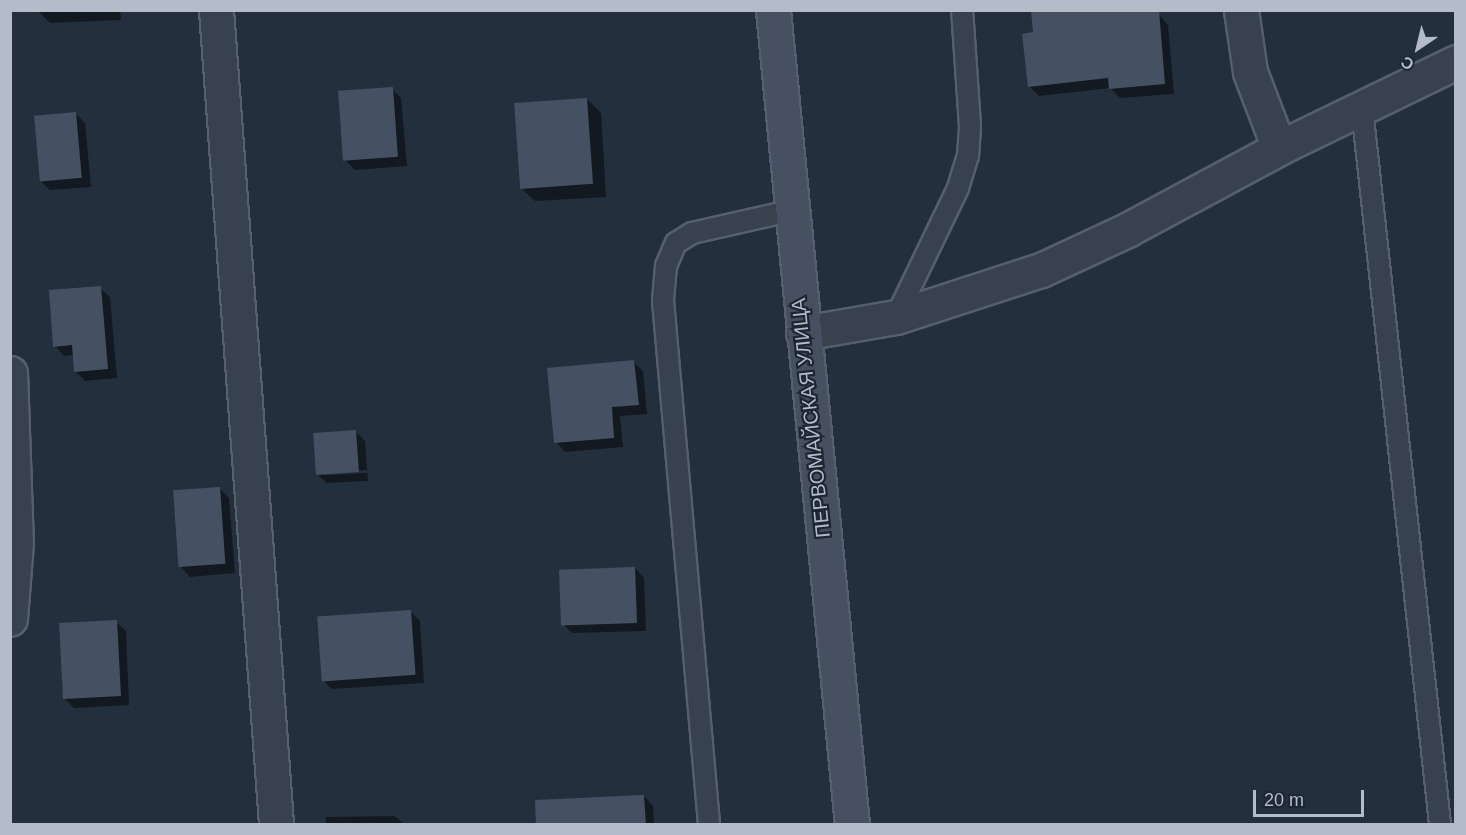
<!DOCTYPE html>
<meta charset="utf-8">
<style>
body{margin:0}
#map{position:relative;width:1466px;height:835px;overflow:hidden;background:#242f3e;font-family:Helvetica,sans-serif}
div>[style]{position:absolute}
.shadow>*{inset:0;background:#0007}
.building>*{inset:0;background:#455162;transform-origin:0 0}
.roads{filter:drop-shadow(2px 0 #565f6c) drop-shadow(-2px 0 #565f6c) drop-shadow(0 2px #565f6c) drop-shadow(0 -2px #565f6c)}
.lane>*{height:20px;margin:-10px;padding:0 10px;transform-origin:10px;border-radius:10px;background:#38414e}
.street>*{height:33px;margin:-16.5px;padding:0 16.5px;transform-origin:16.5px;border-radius:16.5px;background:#38414e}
.secondary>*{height:33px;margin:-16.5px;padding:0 16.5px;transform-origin:16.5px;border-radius:16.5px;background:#465061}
span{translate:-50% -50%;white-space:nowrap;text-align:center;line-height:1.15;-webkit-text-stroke:4.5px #1d2633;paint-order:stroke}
.street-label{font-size:20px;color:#b4bcc9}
.frame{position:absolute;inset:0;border:12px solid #b4bcc9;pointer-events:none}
.north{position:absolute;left:1388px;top:18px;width:60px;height:60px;-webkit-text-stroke:4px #1d2633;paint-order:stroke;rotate:215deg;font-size:16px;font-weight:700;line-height:24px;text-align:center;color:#b4bcc9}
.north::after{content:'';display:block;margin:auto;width:21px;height:27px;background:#b4bcc9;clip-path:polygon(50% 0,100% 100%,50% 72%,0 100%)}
.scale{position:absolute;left:1253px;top:790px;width:111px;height:27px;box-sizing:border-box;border:3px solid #b4bcc9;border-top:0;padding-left:8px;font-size:18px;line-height:21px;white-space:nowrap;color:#b4bcc9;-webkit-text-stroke:4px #1d2633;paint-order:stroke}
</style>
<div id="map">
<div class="shadow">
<div style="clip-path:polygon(37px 10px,120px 10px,121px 20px,50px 23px)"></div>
<div style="clip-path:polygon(1159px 15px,1168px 25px,1174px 94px,1120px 98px,1110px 88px,1039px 96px,1030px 87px,1035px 34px)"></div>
<div style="clip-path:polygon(392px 89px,401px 98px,407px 166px,355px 170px,345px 160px)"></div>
<div style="clip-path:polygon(587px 99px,601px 113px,606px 197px,535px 201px,521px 188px)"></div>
<div style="clip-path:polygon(76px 114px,85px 123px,91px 187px,50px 190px,40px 181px)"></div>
<div style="clip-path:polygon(100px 288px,110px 297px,117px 378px,85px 381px,75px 371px,74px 355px,64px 356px,55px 346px)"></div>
<div style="clip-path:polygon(634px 362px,643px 371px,647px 414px,620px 416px,623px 447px,565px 452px,556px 442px)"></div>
<div style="clip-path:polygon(evenodd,356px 432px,365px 441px,368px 481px,327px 483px,317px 474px,356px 432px,367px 470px,367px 473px,324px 475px,324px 472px,367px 470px)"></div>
<div style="clip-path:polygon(220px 489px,229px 498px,235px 573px,190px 577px,181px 567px)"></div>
<div style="clip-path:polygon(635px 568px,644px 578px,646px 631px,572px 633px,563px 624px)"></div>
<div style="clip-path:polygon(411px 612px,420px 621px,424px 683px,332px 689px,322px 680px)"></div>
<div style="clip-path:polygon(116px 622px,126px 631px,129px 705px,74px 708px,65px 699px)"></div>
<div style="clip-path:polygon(644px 796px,653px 806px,654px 824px,573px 824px)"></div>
<div style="clip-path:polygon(395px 816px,404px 824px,326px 824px,326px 817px)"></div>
</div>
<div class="building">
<div style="clip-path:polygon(1031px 10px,1159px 10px,1165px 84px,1109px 89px,1108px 78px,1028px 87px,1022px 34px,1033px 32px)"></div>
<div style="left:393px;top:87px;width:70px;height:55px;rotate:86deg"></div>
<div style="left:587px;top:98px;width:86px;height:73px;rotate:86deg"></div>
<div style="left:76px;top:112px;width:66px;height:42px;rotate:85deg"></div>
<div style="clip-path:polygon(101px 286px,108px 369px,74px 372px,72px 345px,53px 347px,49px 290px)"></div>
<div style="clip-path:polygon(634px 360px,639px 405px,612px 407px,614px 438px,554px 443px,547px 368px)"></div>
<div style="left:356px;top:430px;width:42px;height:43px;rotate:86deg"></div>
<div style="left:220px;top:487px;width:77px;height:47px;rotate:86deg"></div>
<div style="left:635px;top:567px;width:56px;height:76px;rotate:88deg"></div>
<div style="left:411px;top:610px;width:65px;height:94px;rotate:86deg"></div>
<div style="left:117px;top:620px;width:76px;height:58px;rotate:87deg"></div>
<div style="clip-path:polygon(644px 795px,646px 825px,536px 825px,535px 800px)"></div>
</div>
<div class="roads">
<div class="lane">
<div style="left:1362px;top:108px;width:720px;rotate:83.78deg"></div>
<div style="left:896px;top:317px;width:143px;rotate:-64.3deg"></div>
<div style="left:958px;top:188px;width:34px;rotate:-73deg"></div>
<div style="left:968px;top:156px;width:30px;rotate:-86deg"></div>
<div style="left:970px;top:126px;width:116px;rotate:-93.9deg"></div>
<div style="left:709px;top:824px;width:526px;rotate:-95.02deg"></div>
<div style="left:663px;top:300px;width:34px;rotate:-85deg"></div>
<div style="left:666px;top:266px;width:25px;rotate:-67deg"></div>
<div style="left:676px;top:243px;width:19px;rotate:-32deg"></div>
<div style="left:692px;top:233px;width:100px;rotate:-12.7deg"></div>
</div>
<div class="street">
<div style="left:216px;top:10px;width:816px;rotate:85.78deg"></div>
<div style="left:1241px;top:10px;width:63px;rotate:81.7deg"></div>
<div style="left:1250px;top:72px;width:81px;rotate:69.1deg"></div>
<div style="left:803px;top:333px;width:94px;rotate:-9.8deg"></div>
<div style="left:896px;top:317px;width:152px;rotate:-18deg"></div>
<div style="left:1041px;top:270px;width:95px;rotate:-24.9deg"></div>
<div style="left:1127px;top:230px;width:173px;rotate:-28.3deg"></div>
<div style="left:1279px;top:148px;width:197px;rotate:-25.9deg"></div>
<div style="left:10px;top:373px;width:169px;rotate:88deg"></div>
<div style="left:16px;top:542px;width:77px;rotate:94.5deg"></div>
</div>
<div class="secondary">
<div style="left:773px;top:10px;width:818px;rotate:84.46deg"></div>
</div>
</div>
<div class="street-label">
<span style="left:811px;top:418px;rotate:-96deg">ПЕРВОМАЙСКАЯ УЛИЦА</span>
</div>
<div class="frame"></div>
<div class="north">С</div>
<div class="scale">20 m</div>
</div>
